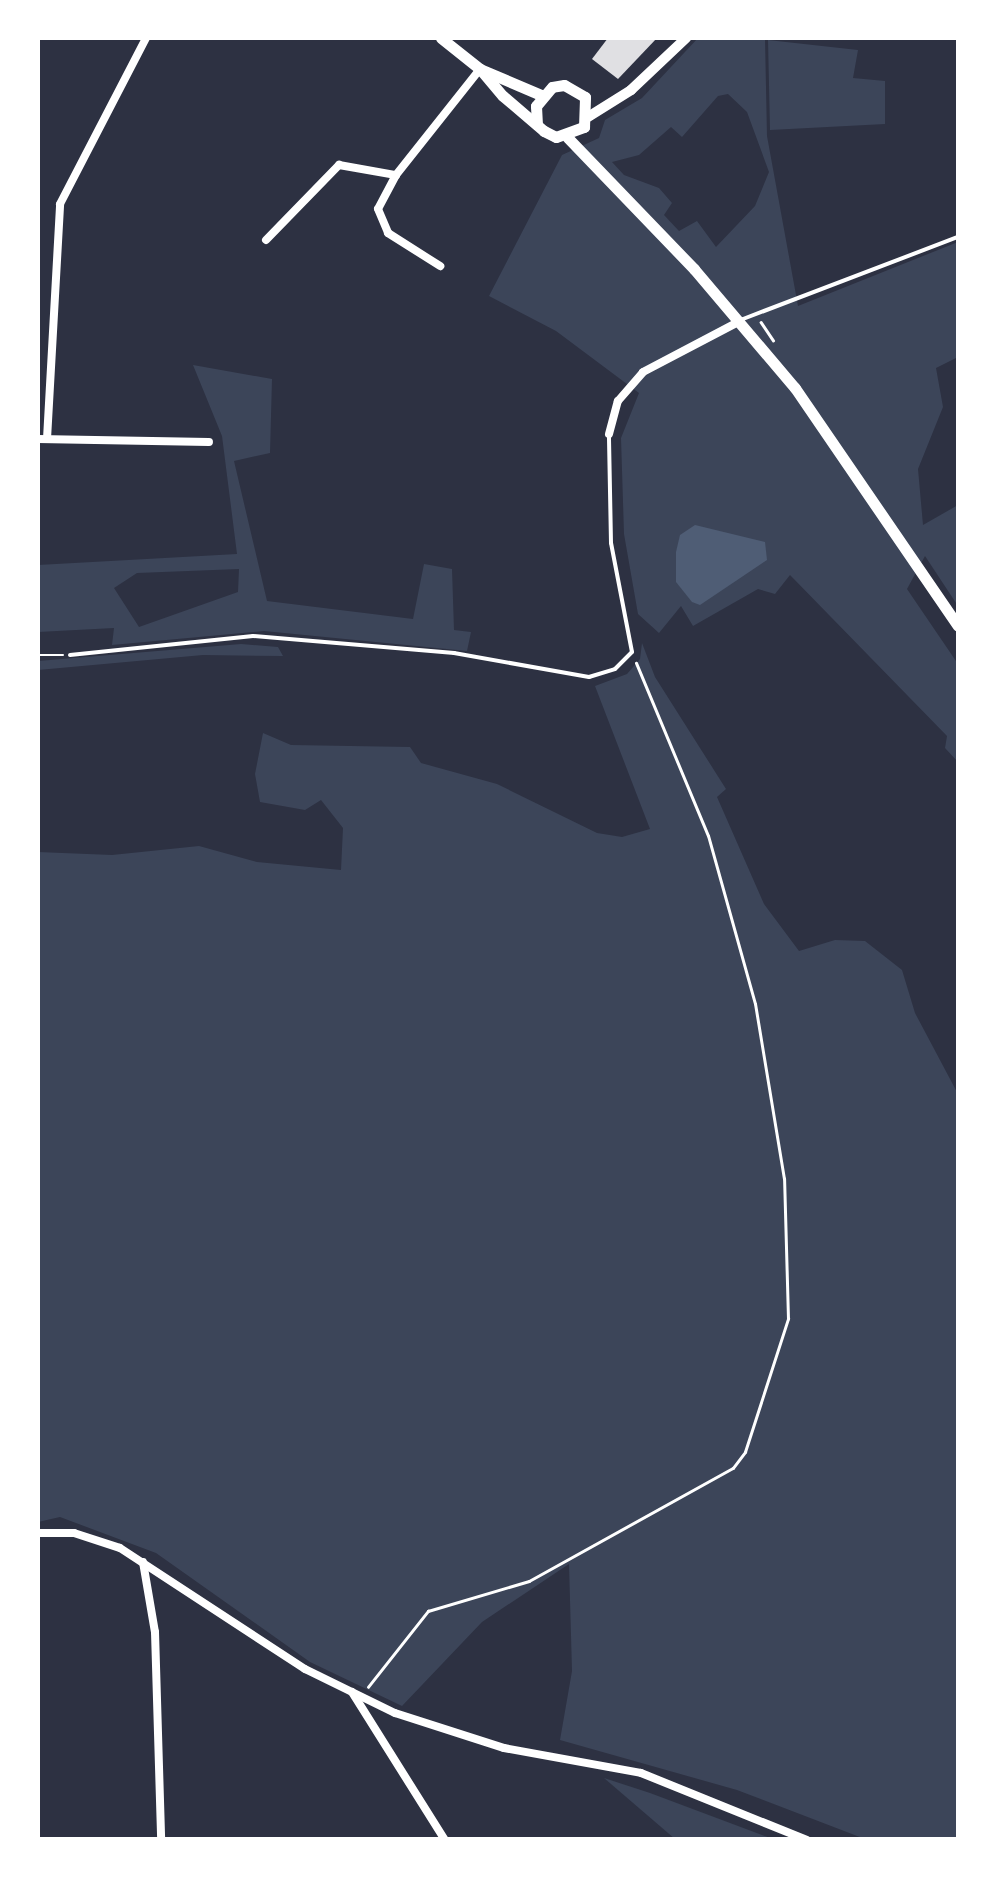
<!DOCTYPE html>
<style>
body{margin:0}
#map{position:relative;width:996px;height:1877px;overflow:hidden;background:#2d3142;font-family:"PT Sans Narrow",sans-serif}
div>[style]{position:absolute}
.green>*{inset:0;background:#3c4559}
.water>*{inset:0;background:#4f5d75}
.building>*{inset:0;background:#e0e0e3}
.path>*{height:2.5px;margin:-1.25px;padding:0 1.25px;transform-origin:1.25px;border-radius:1.25px;background:#fff}
.service>*{height:4px;margin:-2px;padding:0 2px;transform-origin:2px;border-radius:2px;background:#fff}
.minor>*{height:8px;margin:-4px;padding:0 4px;transform-origin:4px;border-radius:4px;background:#fff}
.tertiary>*{height:10px;margin:-5px;padding:0 5px;transform-origin:5px;border-radius:5px;background:#fff}
.secondary>*{height:11px;margin:-5.5px;padding:0 5.5px;transform-origin:5.5px;border-radius:5.5px;background:#fff}
span{translate:-50% -50%;white-space:nowrap;text-align:center;line-height:1.15;-webkit-text-stroke:10px #fff;paint-order:stroke}
.frame{position:absolute;inset:0;border:40px solid #fff;pointer-events:none}
</style>
<div id="map">
<div class="green">
<div style="clip-path:polygon(evenodd,698px 38px,765px 38px,767px 136px,798px 306px,958px 242px,958px 357px,936px 368px,943px 407px,918px 469px,923px 525px,958px 505px,958px 606px,925px 556px,907px 589px,958px 664px,958px 762px,945px 748px,947px 736px,790px 575px,775px 594px,758px 589px,693px 626px,681px 606px,659px 633px,638px 614px,624px 534px,621px 438px,639px 393px,556px 331px,489px 296px,562px 155px,599px 138px,605px 120px,642px 98px,698px 38px,728px 94px,747px 112px,769px 172px,755px 206px,716px 247px,697px 221px,679px 231px,664px 215px,672px 203px,659px 188px,624px 175px,612px 162px,639px 155px,671px 127px,682px 137px,718px 96px,728px 94px)"></div>
<div style="clip-path:polygon(768px 40px,858px 50px,853px 78px,885px 81px,885px 124px,770px 130px)"></div>
<div style="clip-path:polygon(evenodd,193px 365px,272px 379px,270px 453px,234px 461px,267px 601px,413px 619px,424px 564px,452px 569px,454px 630px,471px 632px,467px 651px,264px 631px,112px 645px,114px 628px,38px 632px,38px 565px,237px 554px,222px 436px,193px 365px,239px 569px,238px 592px,139px 627px,114px 588px,137px 573px,239px 569px)"></div>
<div style="clip-path:polygon(642px 643px,655px 677px,726px 789px,717px 797px,764px 904px,799px 951px,835px 940px,865px 941px,902px 970px,915px 1013px,958px 1094px,958px 1839px,865px 1839px,737px 1790px,560px 1740px,572px 1671px,569px 1564px,482px 1622px,402px 1706px,310px 1662px,156px 1553px,60px 1517px,38px 1522px,38px 852px,112px 855px,199px 846px,257px 862px,341px 870px,343px 828px,321px 800px,305px 810px,260px 802px,255px 774px,263px 733px,291px 745px,410px 747px,421px 763px,497px 784px,597px 833px,622px 837px,650px 829px,595px 686px,627px 674px,640px 659px)"></div>
<div style="clip-path:polygon(241px 644px,278px 647px,283px 656px,203px 655px,38px 670px,38px 661px)"></div>
<div style="clip-path:polygon(604px 1778px,650px 1793px,773px 1839px,675px 1839px)"></div>
</div>
<div class="water">
<div style="clip-path:polygon(695px 525px,765px 542px,767px 560px,700px 605px,692px 602px,676px 582px,676px 552px,680px 535px)"></div>
</div>
<div class="building">
<div style="clip-path:polygon(608px 38px,657px 38px,618px 79px,592px 59px)"></div>
</div>
<div class="path">
<div style="left:761px;top:322px;width:22px;rotate:56deg"></div>
<div style="left:38px;top:655px;width:25px"></div>
<div style="left:368px;top:1687px;width:97px;rotate:-51.7deg"></div>
<div style="left:428px;top:1611px;width:105px;rotate:-16.5deg"></div>
<div style="left:529px;top:1581px;width:233px;rotate:-29deg"></div>
<div style="left:733px;top:1468px;width:20px;rotate:-53deg"></div>
<div style="left:745px;top:1452px;width:140px;rotate:-72.1deg"></div>
<div style="left:788px;top:1319px;width:140px;rotate:-91.6deg"></div>
<div style="left:784px;top:1179px;width:177px;rotate:-99.4deg"></div>
<div style="left:755px;top:1004px;width:174px;rotate:-105.6deg"></div>
<div style="left:708px;top:836px;width:187px;rotate:-112.6deg"></div>
</div>
<div class="service">
<div style="left:743px;top:319px;width:230px;rotate:-20.9deg"></div>
<div style="left:70px;top:655px;width:184px;rotate:-5.9deg"></div>
<div style="left:253px;top:636px;width:202px;rotate:4.8deg"></div>
<div style="left:454px;top:653px;width:137px;rotate:10.1deg"></div>
<div style="left:589px;top:677px;width:27px;rotate:-17deg"></div>
<div style="left:615px;top:669px;width:24px;rotate:-45deg"></div>
<div style="left:632px;top:652px;width:111px;rotate:-100.9deg"></div>
<div style="left:611px;top:543px;width:109px;rotate:-91.1deg"></div>
</div>
<div class="minor">
<div style="left:396px;top:175px;width:38px;rotate:118deg"></div>
<div style="left:378px;top:209px;width:26px;rotate:67deg"></div>
<div style="left:388px;top:233px;width:62px;rotate:32.4deg"></div>
<div style="left:266px;top:240px;width:105px;rotate:-45.8deg"></div>
<div style="left:339px;top:165px;width:58px;rotate:10deg"></div>
<div style="left:396px;top:175px;width:135px;rotate:-51.6deg"></div>
<div style="left:609px;top:434px;width:34px;rotate:-75deg"></div>
<div style="left:618px;top:401px;width:38px;rotate:-49deg"></div>
<div style="left:643px;top:372px;width:110px;rotate:-27.7deg"></div>
<div style="left:38px;top:439px;width:171px;rotate:1deg"></div>
<div style="left:47px;top:439px;width:235px;rotate:-86.8deg"></div>
<div style="left:60px;top:204px;width:187px;rotate:-62.6deg"></div>
<div style="left:38px;top:1533px;width:36px"></div>
<div style="left:74px;top:1533px;width:48px;rotate:18.1deg"></div>
<div style="left:120px;top:1548px;width:221px;rotate:33.2deg"></div>
<div style="left:305px;top:1669px;width:100px;rotate:26.1deg"></div>
<div style="left:395px;top:1713px;width:114px;rotate:17.8deg"></div>
<div style="left:504px;top:1748px;width:139px;rotate:10.3deg"></div>
<div style="left:641px;top:1773px;width:179px;rotate:22deg"></div>
<div style="left:143px;top:1562px;width:71px;rotate:80.3deg"></div>
<div style="left:155px;top:1632px;width:208px;rotate:88.3deg"></div>
<div style="left:352px;top:1692px;width:175px;rotate:57.9deg"></div>
</div>
<div class="tertiary">
<div style="left:588px;top:117px;width:51px;rotate:-32.1deg"></div>
<div style="left:631px;top:90px;width:76px;rotate:-43.4deg"></div>
</div>
<div class="secondary">
<div style="left:441px;top:38px;width:50px;rotate:38.5deg"></div>
<div style="left:480px;top:69px;width:66px;rotate:23.1deg"></div>
<div style="left:480px;top:69px;width:35px;rotate:50deg"></div>
<div style="left:503px;top:96px;width:54px;rotate:40.5deg"></div>
<div style="left:544px;top:131px;width:13px;rotate:27deg"></div>
<div style="left:556px;top:137px;width:30px;rotate:-20deg"></div>
<div style="left:584px;top:127px;width:30px;rotate:-88deg"></div>
<div style="left:585px;top:97px;width:24px;rotate:-150deg"></div>
<div style="left:564px;top:85px;width:12px;rotate:171deg"></div>
<div style="left:552px;top:87px;width:25px;rotate:130deg"></div>
<div style="left:536px;top:106px;width:18px;rotate:87deg"></div>
<div style="left:568px;top:138px;width:182px;rotate:46.1deg"></div>
<div style="left:694px;top:269px;width:156px;rotate:49.7deg"></div>
<div style="left:795px;top:388px;width:288px;rotate:55.6deg"></div>
</div>
<div class="frame"></div>
</div>
